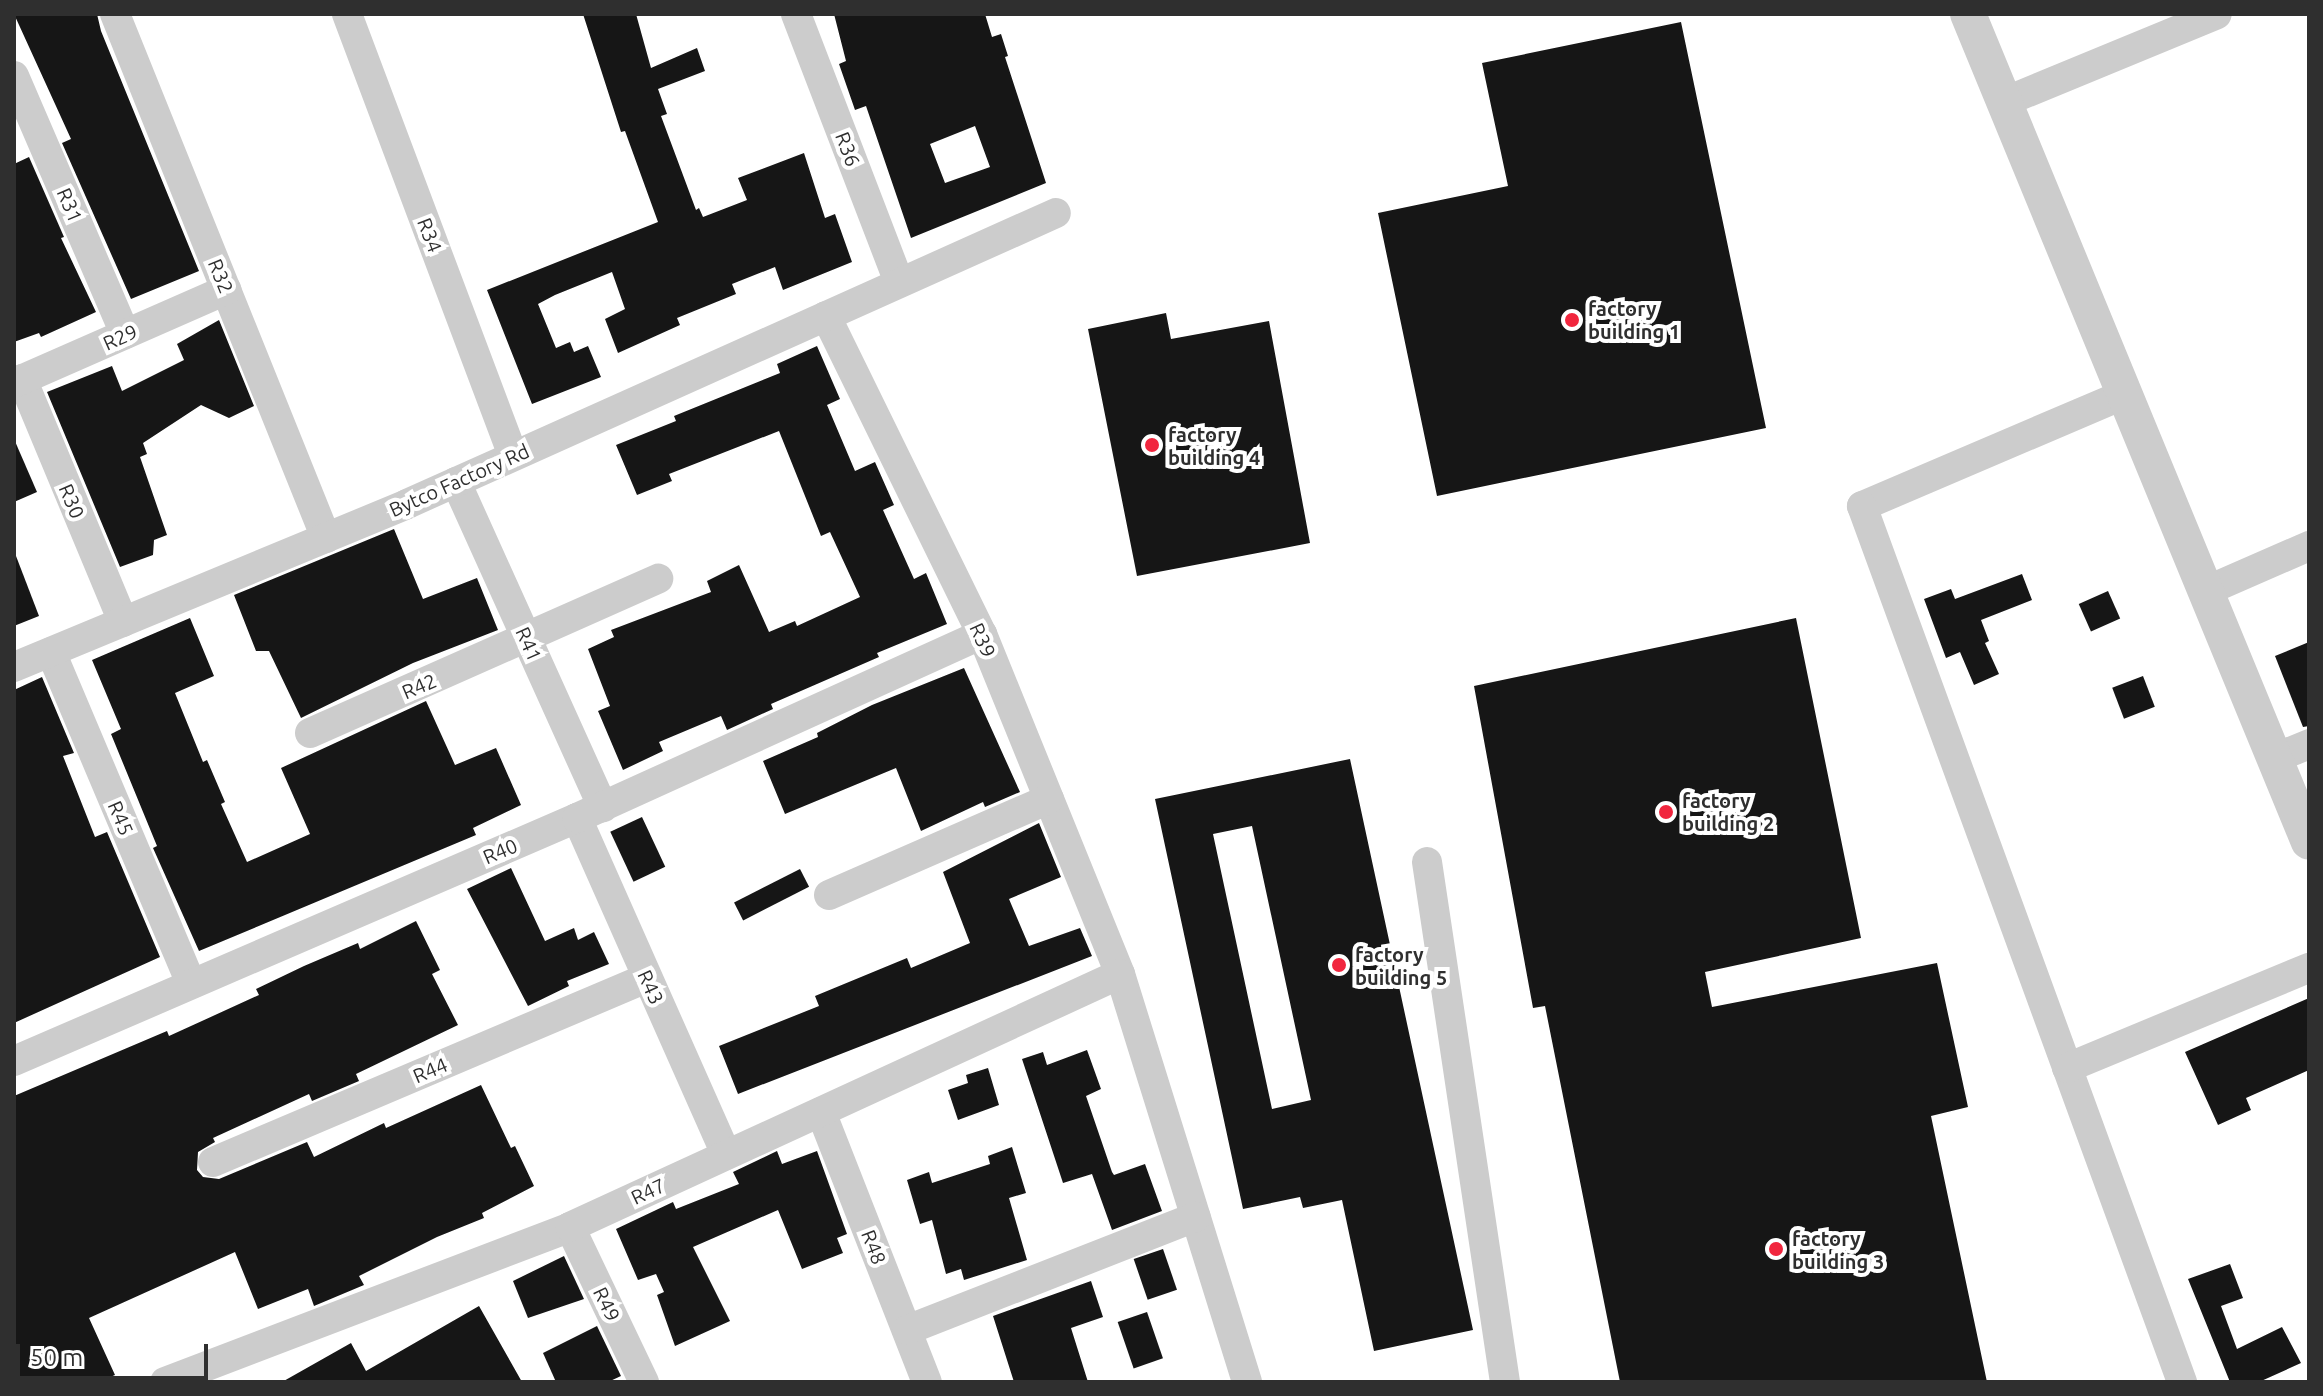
<!DOCTYPE html>
<style>
body{margin:0}
#map{position:relative;width:2323px;height:1396px;overflow:hidden;background:#fff;font-family:Ubuntu,sans-serif}
div>[style]{position:absolute}
.building>*{inset:0;background:#161616;transform-origin:0 0}
.minor>*{height:30px;margin:-15px;padding:0 15px;transform-origin:15px;border-radius:15px;background:#ccc}
.tertiary>*{height:36px;margin:-18px;padding:0 18px;transform-origin:18px;border-radius:18px;background:#ccc}
.dots>*{width:22px;height:22px;translate:-50% -50%;box-sizing:border-box;border:4px solid #fff;border-radius:50%}
span{translate:-50% -50%;white-space:nowrap;text-align:center;line-height:1.15;-webkit-text-stroke:8px #fff;paint-order:stroke}
.street-label{font-size:20px;color:#2f2f2f}
.poi-label{font-size:20px;color:#2f2f2f;font-weight:700}
.left{translate:0 -50%;text-align:left}
.frame{position:absolute;inset:0;border:16px solid #2f2f2f;pointer-events:none}
.scale{position:absolute;left:16px;top:1344px;width:192px;height:36px;box-sizing:border-box;border:4px solid #2f2f2f;border-top:0;padding-left:10px;font-size:24px;line-height:28px;white-space:nowrap;color:#2f2f2f;-webkit-text-stroke:6px #fff;paint-order:stroke}
</style>
<div id="map">
<div class="building">
<div style="clip-path:polygon(14px 14px,97px 14px,101px 31px,199px 271px,131px 299px,62px 143px,71px 139px)"></div>
<div style="clip-path:polygon(583px 14px,636px 14px,651px 68px,697px 48px,705px 71px,658px 89px,667px 114px,661px 116px,696px 210px,699px 208px,703px 217px,747px 200px,738px 178px,804px 153px,825px 218px,835px 214px,852px 262px,783px 290px,775px 267px,732px 284px,736px 294px,677px 318px,680px 325px,618px 353px,605px 319px,625px 309px,612px 272px,555px 295px,538px 304px,556px 348px,570px 342px,574px 352px,588px 346px,601px 377px,532px 404px,487px 290px,658px 222px,625px 131px,621px 132px)"></div>
<div style="clip-path:polygon(evenodd,834px 14px,985px 14px,992px 37px,1001px 34px,1008px 56px,1005px 57px,1046px 183px,911px 238px,866px 106px,855px 110px,839px 64px,846px 61px,834px 14px,975px 126px,990px 167px,945px 183px,930px 144px,975px 126px)"></div>
<div style="clip-path:polygon(1681px 22px,1766px 428px,1437px 496px,1378px 213px,1508px 186px,1482px 63px)"></div>
<div style="clip-path:polygon(29px 157px,64px 237px,61px 238px,96px 312px,41px 337px,39px 333px,14px 342px,14px 164px)"></div>
<div style="clip-path:polygon(1166px 313px,1171px 339px,1269px 321px,1310px 543px,1137px 576px,1088px 329px)"></div>
<div style="clip-path:polygon(219px 320px,254px 406px,229px 418px,201px 405px,143px 443px,147px 454px,140px 457px,167px 535px,154px 540px,153px 555px,120px 567px,47px 392px,112px 366px,122px 391px,184px 360px,177px 344px)"></div>
<div style="clip-path:polygon(817px 346px,840px 399px,827px 405px,855px 471px,875px 462px,894px 505px,883px 510px,914px 579px,926px 573px,947px 624px,877px 653px,879px 657px,771px 704px,773px 709px,727px 730px,721px 716px,659px 742px,663px 751px,623px 770px,598px 711px,610px 706px,588px 649px,614px 637px,611px 630px,711px 592px,707px 581px,739px 565px,769px 632px,795px 621px,797px 626px,860px 597px,830px 532px,821px 536px,779px 431px,669px 474px,672px 481px,637px 495px,616px 445px,676px 421px,674px 416px,780px 373px,777px 364px)"></div>
<div style="clip-path:polygon(14px 439px,37px 492px,14px 502px)"></div>
<div style="clip-path:polygon(394px 529px,423px 599px,477px 578px,498px 630px,413px 663px,301px 718px,269px 651px,256px 651px,234px 595px)"></div>
<div style="clip-path:polygon(16px 556px,39px 616px,14px 626px,14px 557px)"></div>
<div style="clip-path:polygon(2022px 574px,2032px 600px,1981px 620px,1989px 641px,1985px 643px,1999px 674px,1974px 685px,1960px 652px,1946px 658px,1924px 599px,1951px 589px,1955px 599px)"></div>
<div style="left:2108px;top:591px;width:30px;height:32px;rotate:66deg"></div>
<div style="clip-path:polygon(190px 618px,214px 676px,175px 693px,203px 762px,207px 760px,225px 802px,221px 804px,247px 862px,310px 834px,281px 768px,426px 701px,455px 765px,496px 748px,521px 805px,473px 828px,476px 835px,199px 951px,153px 848px,157px 846px,111px 734px,121px 729px,92px 660px)"></div>
<div style="clip-path:polygon(1796px 618px,1861px 938px,1705px 972px,1712px 1007px,1937px 963px,1968px 1107px,1931px 1116px,1987px 1382px,1620px 1382px,1545px 1006px,1533px 1008px,1474px 686px)"></div>
<div style="clip-path:polygon(2309px 642px,2309px 726px,2303px 727px,2275px 656px)"></div>
<div style="clip-path:polygon(964px 668px,1020px 792px,985px 807px,983px 802px,921px 831px,896px 768px,785px 814px,763px 761px,818px 737px,817px 733px,872px 705px)"></div>
<div style="left:2143px;top:676px;width:33px;height:33px;rotate:69deg"></div>
<div style="clip-path:polygon(42px 677px,74px 753px,63px 756px,95px 837px,107px 832px,160px 957px,14px 1023px,14px 690px)"></div>
<div style="clip-path:polygon(evenodd,1350px 759px,1473px 1330px,1374px 1351px,1342px 1200px,1303px 1208px,1300px 1197px,1243px 1209px,1155px 799px,1350px 759px,1252px 826px,1311px 1100px,1272px 1109px,1213px 834px,1252px 826px)"></div>
<div style="left:642px;top:817px;width:55px;height:35px;rotate:65deg"></div>
<div style="clip-path:polygon(1039px 823px,1061px 877px,1009px 899px,1029px 946px,1080px 928px,1092px 956px,738px 1094px,719px 1046px,819px 1006px,815px 996px,907px 958px,911px 968px,970px 943px,943px 872px)"></div>
<div style="clip-path:polygon(511px 868px,545px 941px,574px 928px,578px 940px,594px 932px,609px 964px,567px 981px,569px 986px,528px 1006px,467px 889px)"></div>
<div style="left:800px;top:869px;width:20px;height:74px;rotate:63deg"></div>
<div style="clip-path:polygon(416px 921px,440px 970px,432px 974px,458px 1025px,356px 1074px,359px 1081px,312px 1101px,309px 1094px,213px 1138px,215px 1142px,198px 1152px,197px 1170px,203px 1177px,219px 1179px,307px 1142px,314px 1157px,384px 1123px,386px 1128px,481px 1085px,511px 1148px,515px 1146px,534px 1186px,482px 1213px,484px 1218px,437px 1237px,359px 1276px,364px 1285px,314px 1306px,308px 1289px,258px 1309px,235px 1252px,89px 1318px,115px 1375px,98px 1382px,14px 1382px,14px 1096px,167px 1031px,169px 1036px,259px 995px,256px 989px,304px 966px,358px 943px,360px 949px)"></div>
<div style="clip-path:polygon(2309px 998px,2309px 1070px,2246px 1098px,2251px 1110px,2218px 1125px,2185px 1052px)"></div>
<div style="clip-path:polygon(1087px 1050px,1101px 1089px,1086px 1096px,1112px 1172px,1114px 1175px,1145px 1164px,1162px 1211px,1112px 1230px,1092px 1174px,1063px 1183px,1022px 1059px,1043px 1052px,1047px 1065px)"></div>
<div style="clip-path:polygon(988px 1068px,999px 1105px,958px 1120px,948px 1090px,968px 1083px,966px 1075px)"></div>
<div style="clip-path:polygon(1012px 1147px,1026px 1193px,1009px 1198px,1027px 1260px,964px 1280px,961px 1269px,946px 1274px,932px 1220px,920px 1224px,907px 1180px,929px 1172px,932px 1183px,990px 1164px,988px 1156px)"></div>
<div style="clip-path:polygon(777px 1151px,782px 1164px,817px 1151px,847px 1234px,837px 1238px,843px 1253px,802px 1269px,778px 1210px,693px 1247px,730px 1321px,675px 1346px,657px 1295px,664px 1292px,656px 1274px,638px 1280px,616px 1229px,673px 1202px,676px 1209px,739px 1184px,733px 1172px)"></div>
<div style="left:1163px;top:1249px;width:43px;height:31px;rotate:71deg"></div>
<div style="clip-path:polygon(564px 1256px,584px 1299px,528px 1318px,513px 1281px)"></div>
<div style="clip-path:polygon(2230px 1264px,2243px 1298px,2221px 1306px,2237px 1349px,2282px 1327px,2301px 1363px,2259px 1382px,2230px 1382px,2188px 1279px)"></div>
<div style="clip-path:polygon(1091px 1281px,1103px 1317px,1071px 1328px,1088px 1382px,1014px 1382px,993px 1316px)"></div>
<div style="clip-path:polygon(479px 1306px,522px 1382px,282px 1382px,351px 1343px,366px 1371px)"></div>
<div style="left:1147px;top:1312px;width:49px;height:31px;rotate:71deg"></div>
<div style="clip-path:polygon(597px 1326px,621px 1376px,608px 1382px,556px 1382px,543px 1353px)"></div>
</div>
<div class="minor">
<div style="left:115px;top:14px;width:565px;rotate:68.07deg"></div>
<div style="left:347px;top:14px;width:472px;rotate:69.4deg"></div>
<div style="left:796px;top:14px;width:288px;rotate:69deg"></div>
<div style="left:14px;top:76px;width:281px;rotate:66.7deg"></div>
<div style="left:2004px;top:102px;width:230px;rotate:-22.4deg"></div>
<div style="left:826px;top:316px;width:354px;rotate:63.9deg"></div>
<div style="left:982px;top:634px;width:367px;rotate:67.9deg"></div>
<div style="left:1120px;top:974px;width:427px;rotate:72.7deg"></div>
<div style="left:22px;top:379px;width:263px;rotate:67.4deg"></div>
<div style="left:14px;top:383px;width:232px;rotate:-23.7deg"></div>
<div style="left:2125px;top:394px;width:286px;rotate:156.9deg"></div>
<div style="left:1862px;top:506px;width:933px;rotate:69.93deg"></div>
<div style="left:456px;top:482px;width:357px;rotate:65.7deg"></div>
<div style="left:2206px;top:591px;width:112px;rotate:-23.6deg"></div>
<div style="left:51px;top:652px;width:360px;rotate:67.1deg"></div>
<div style="left:14px;top:667px;width:425px;rotate:-22.5deg"></div>
<div style="left:407px;top:504px;width:711px;rotate:-24.15deg"></div>
<div style="left:310px;top:733px;width:381px;rotate:-23.9deg"></div>
<div style="left:2275px;top:758px;width:37px;rotate:-22deg"></div>
<div style="left:577px;top:818px;width:368px;rotate:66.1deg"></div>
<div style="left:1427px;top:862px;width:526px;rotate:81.47deg"></div>
<div style="left:829px;top:895px;width:240px;rotate:-23.6deg"></div>
<div style="left:14px;top:1061px;width:613px;rotate:-23.35deg"></div>
<div style="left:577px;top:818px;width:445px;rotate:-24.4deg"></div>
<div style="left:2067px;top:1068px;width:262px;rotate:-22.5deg"></div>
<div style="left:821px;top:1112px;width:290px;rotate:68.6deg"></div>
<div style="left:213px;top:1162px;width:471px;rotate:-23deg"></div>
<div style="left:570px;top:1227px;width:172px;rotate:64.5deg"></div>
<div style="left:907px;top:1330px;width:310px;rotate:-21.4deg"></div>
<div style="left:165px;top:1382px;width:434px;rotate:-20.9deg"></div>
<div style="left:570px;top:1227px;width:605px;rotate:-24.7deg"></div>
</div>
<div class="tertiary">
<div style="left:1968px;top:14px;width:895px;rotate:67.62deg"></div>
</div>
<div class="dots">
<div style="left:1572px;top:320px;background:#f1263e"></div>
<div style="left:1152px;top:445px;background:#f1263e"></div>
<div style="left:1666px;top:812px;background:#f1263e"></div>
<div style="left:1339px;top:965px;background:#f1263e"></div>
<div style="left:1776px;top:1249px;background:#f1263e"></div>
</div>
<div class="street-label">
<span style="left:848px;top:149px;rotate:69deg">R36</span>
<span style="left:70px;top:205px;rotate:67deg">R31</span>
<span style="left:430px;top:235px;rotate:69deg">R34</span>
<span style="left:221px;top:276px;rotate:68deg">R32</span>
<span style="left:120px;top:337px;rotate:-24deg">R29</span>
<span style="left:459px;top:480px;rotate:-24deg">Bytco Factory Rd</span>
<span style="left:72px;top:501px;rotate:67deg">R30</span>
<span style="left:983px;top:640px;rotate:66deg">R39</span>
<span style="left:529px;top:644px;rotate:66deg">R41</span>
<span style="left:419px;top:686px;rotate:-23deg">R42</span>
<span style="left:121px;top:818px;rotate:67deg">R45</span>
<span style="left:500px;top:851px;rotate:-23deg">R40</span>
<span style="left:651px;top:987px;rotate:66deg">R43</span>
<span style="left:430px;top:1070px;rotate:-23deg">R44</span>
<span style="left:648px;top:1191px;rotate:-25deg">R47</span>
<span style="left:874px;top:1247px;rotate:69deg">R48</span>
<span style="left:607px;top:1304px;rotate:64deg">R49</span>
</div>
<div class="poi-label">
<span class="left" style="left:1588px;top:320px">factory<br>building 1</span>
<span class="left" style="left:1168px;top:446px">factory<br>building 4</span>
<span class="left" style="left:1682px;top:812px">factory<br>building 2</span>
<span class="left" style="left:1355px;top:966px">factory<br>building 5</span>
<span class="left" style="left:1792px;top:1250px">factory<br>building 3</span>
</div>
<div class="frame"></div>
<div class="scale">50 m</div>
</div>
